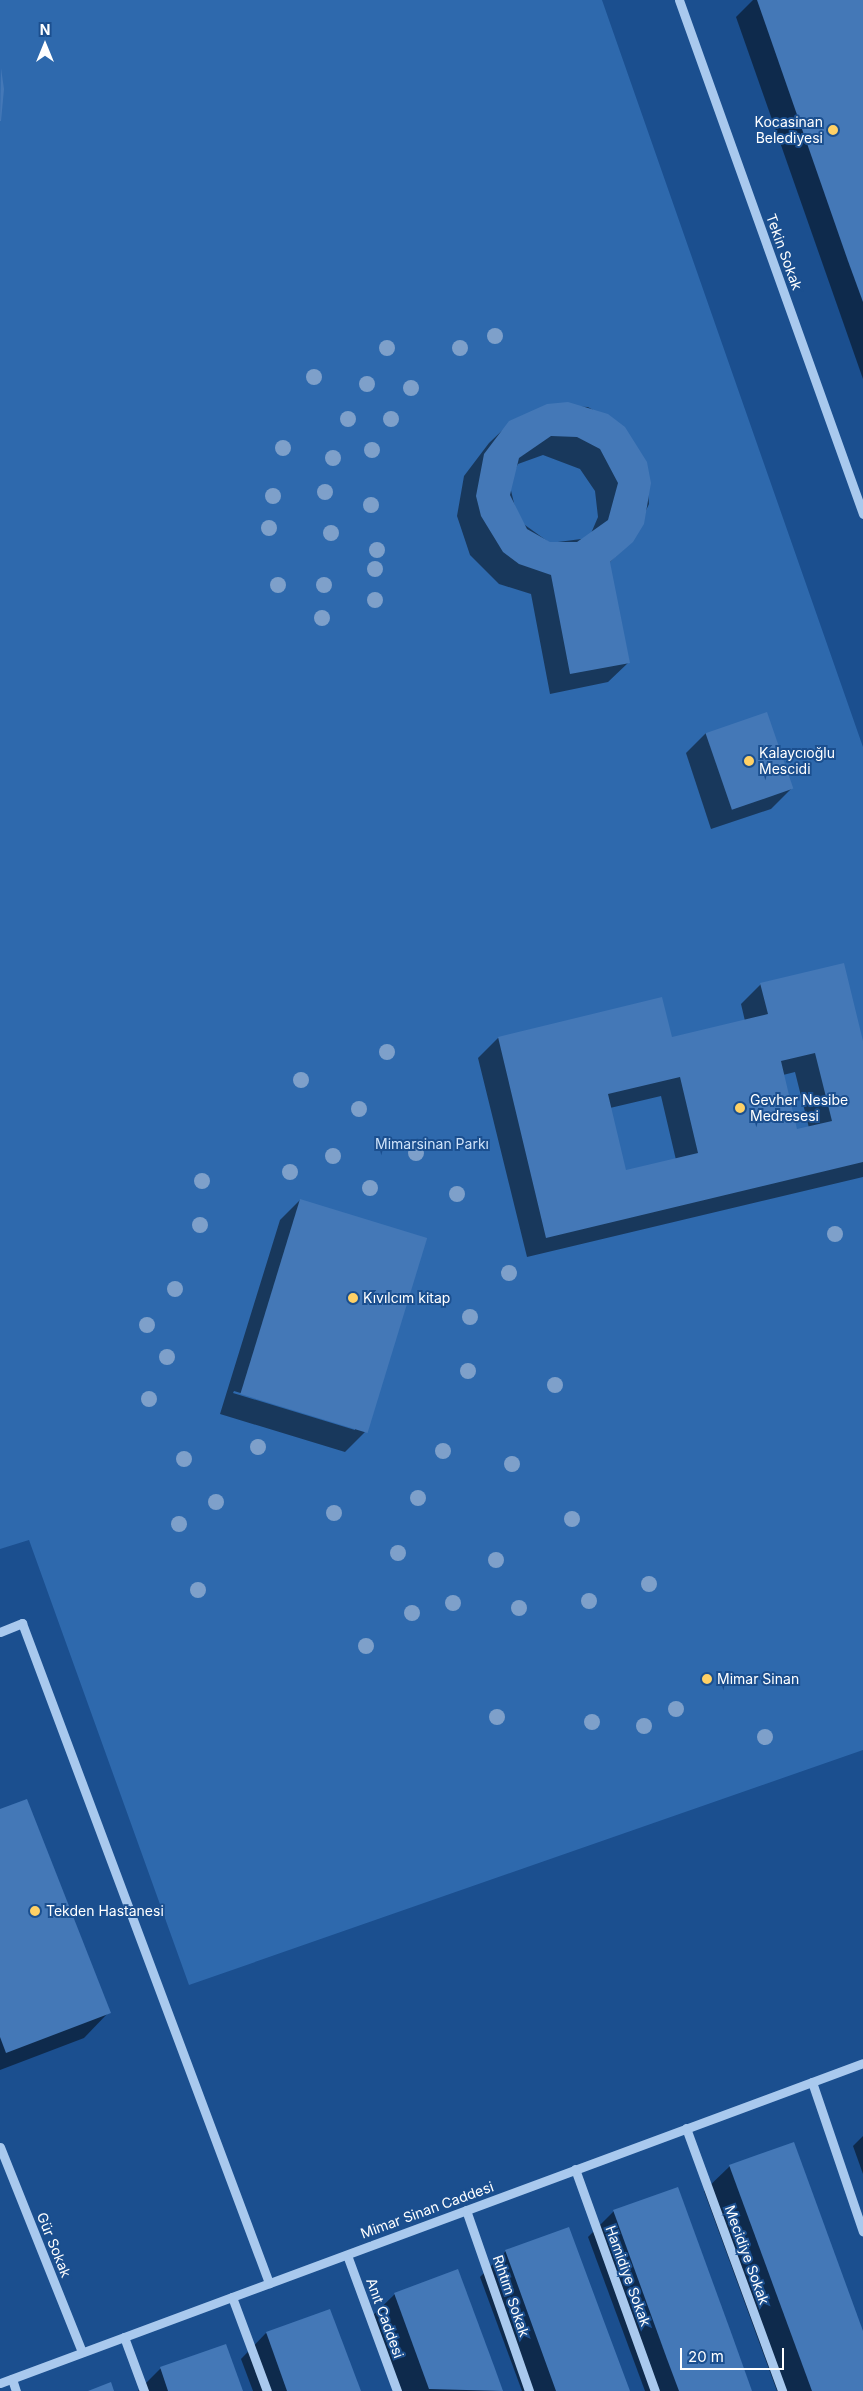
<!DOCTYPE html>
<meta charset="utf-8">
<style>
body{margin:0}
#map{position:relative;width:863px;height:2391px;overflow:hidden;background:#1b4f8f;font-family:Inter,sans-serif}
div>[style]{position:absolute}
.green>*{inset:0;background:#2e69ad}
.shadow>*{inset:0;background:#0007}
.building>*{inset:0;background:#4478b7;transform-origin:0 0}
.minor>*{height:9px;margin:-4.5px;padding:0 4.5px;transform-origin:4.5px;border-radius:4.5px;background:#a9c9ee}
.trees>*{width:16px;height:16px;margin:-8px;border-radius:50%;background:#7ea0ca}
.dots>*{width:14px;height:14px;translate:-50% -50%;box-sizing:border-box;border:2px solid #1b4f8f;border-radius:50%}
span{translate:-50% -50%;white-space:nowrap;text-align:center;line-height:1.15;-webkit-text-stroke:4px #1b4f8f;paint-order:stroke}
.poi-label{font-size:14px;color:#fff}
.right{translate:-100% -50%;text-align:right}
.left{translate:0 -50%;text-align:left}
.street-label{font-size:14px;color:#fff}
.park-label{font-size:14px;color:#cfe3fa}
.north{position:absolute;left:20px;top:20px;width:50px;height:50px;-webkit-text-stroke:4px #1b4f8f;paint-order:stroke;rotate:0deg;font-size:14px;font-weight:700;line-height:20px;text-align:center;color:#fff}
.north::after{content:'';display:block;margin:auto;width:18px;height:22px;background:#fff;clip-path:polygon(50% 0,100% 100%,50% 72%,0 100%)}
.scale{position:absolute;left:680px;top:2348px;width:104px;height:22px;box-sizing:border-box;border:2px solid #fff;border-top:0;padding-left:6px;font-size:15px;line-height:18px;white-space:nowrap;color:#fff;-webkit-text-stroke:4px #1b4f8f;paint-order:stroke}
</style>
<div id="map">
<div class="green">
<div style="clip-path:polygon(0 0,602px 0,863px 747px,863px 1750px,189px 1985px,29px 1540px,0 1549px)"></div>
</div>
<div class="shadow">
<div style="clip-path:polygon(753px 0,863px 0,863px 379px,736px 17px)"></div>
<div style="clip-path:polygon(evenodd,547px 405px,588px 407px,624px 428px,646px 463px,649px 504px,632px 541px,609px 563px,629px 662px,608px 682px,550px 694px,531px 594px,499px 584px,470px 555px,457px 516px,464px 476px,489px 443px,510px 423px,547px 405px,543px 455px,580px 469px,595px 491px,598px 517px,589px 538px,550px 543px,518px 520px,509px 482px,518px 464px,543px 455px)"></div>
<div style="clip-path:polygon(706px 733px,791px 789px,771px 809px,711px 829px,686px 753px)"></div>
<div style="clip-path:polygon(evenodd,761px 984px,863px 1046px,863px 1177px,527px 1257px,478px 1058px,498px 1038px,671px 1039px,745px 1021px,741px 1004px,761px 984px,795px 1072px,809px 1128px,796px 1131px,783px 1075px,795px 1072px,761px 984px,661px 1096px,676px 1160px,625px 1172px,610px 1108px,661px 1096px)"></div>
<div style="clip-path:polygon(evenodd,300px 1200px,365px 1432px,345px 1452px,220px 1414px,280px 1220px,300px 1200px,234px 1391px,355px 1428px,355px 1430px,233px 1393px,234px 1391px)"></div>
<div style="clip-path:polygon(0 1811px,109px 2012px,84px 2038px,0 2070px)"></div>
<div style="clip-path:polygon(863px 2136px,863px 2174px,853px 2146px)"></div>
<div style="clip-path:polygon(730px 2166px,863px 2335px,863px 2391px,777px 2391px,704px 2191px)"></div>
<div style="clip-path:polygon(614px 2211px,751px 2391px,645px 2391px,588px 2237px)"></div>
<div style="clip-path:polygon(506px 2251px,628px 2391px,522px 2391px,480px 2277px)"></div>
<div style="clip-path:polygon(458px 2271px,502px 2391px,395px 2391px,369px 2319px,395px 2294px)"></div>
<div style="clip-path:polygon(266px 2333px,359px 2391px,253px 2391px,241px 2359px)"></div>
<div style="clip-path:polygon(225px 2345px,242px 2391px,138px 2391px,160px 2369px)"></div>
</div>
<div class="building">
<div style="clip-path:polygon(757px 0,863px 0,863px 302px,848px 261px)"></div>
<div style="clip-path:polygon(1px 68px,4px 89px,1px 121px,0 121px)"></div>
<div style="clip-path:polygon(evenodd,568px 402px,608px 414px,625px 427px,647px 462px,651px 483px,644px 524px,633px 542px,610px 562px,630px 663px,570px 674px,551px 575px,519px 564px,503px 552px,481px 516px,476px 496px,484px 454px,509px 421px,547px 404px,568px 402px,551px 436px,577px 437px,600px 449px,618px 483px,608px 520px,577px 542px,550px 542px,527px 529px,510px 495px,519px 458px,551px 436px)"></div>
<div style="left:767px;top:712px;width:81px;height:65px;rotate:71deg"></div>
<div style="clip-path:polygon(evenodd,844px 963px,863px 1041px,863px 1162px,546px 1238px,498px 1037px,662px 997px,672px 1037px,768px 1014px,760px 983px,844px 963px,815px 1053px,832px 1121px,797px 1129px,781px 1061px,815px 1053px,844px 963px,680px 1077px,698px 1153px,626px 1170px,608px 1094px,680px 1077px)"></div>
<div style="left:300px;top:1199px;width:133px;height:204px;rotate:17deg"></div>
<div style="clip-path:polygon(27px 1799px,111px 2013px,6px 2053px,0 2037px,0 1809px)"></div>
<div style="clip-path:polygon(794px 2142px,863px 2331px,863px 2391px,812px 2391px,729px 2165px)"></div>
<div style="clip-path:polygon(678px 2187px,732px 2335px,752px 2391px,679px 2391px,667px 2359px,613px 2210px)"></div>
<div style="clip-path:polygon(569px 2227px,605px 2324px,630px 2391px,556px 2391px,505px 2250px)"></div>
<div style="clip-path:polygon(458px 2269px,494px 2366px,503px 2391px,429px 2389px,394px 2293px)"></div>
<div style="clip-path:polygon(330px 2309px,361px 2391px,287px 2391px,266px 2332px)"></div>
<div style="clip-path:polygon(226px 2344px,243px 2391px,168px 2391px,160px 2367px)"></div>
<div style="clip-path:polygon(111px 2382px,114px 2391px,88px 2391px)"></div>
</div>
<div class="minor">
<div style="left:679px;top:0;width:546px;rotate:70.3deg"></div>
<div style="left:0;top:1632px;width:24px;rotate:-22deg"></div>
<div style="left:22px;top:1623px;width:705px;rotate:69.48deg"></div>
<div style="left:812px;top:2082px;width:158px;rotate:71.2deg"></div>
<div style="left:686px;top:2128px;width:280px;rotate:69.9deg"></div>
<div style="left:0;top:2147px;width:221px;rotate:68.2deg"></div>
<div style="left:575px;top:2169px;width:236px;rotate:70.2deg"></div>
<div style="left:466px;top:2210px;width:192px;rotate:70.8deg"></div>
<div style="left:347px;top:2255px;width:145px;rotate:69.8deg"></div>
<div style="left:232px;top:2297px;width:100px;rotate:69.6deg"></div>
<div style="left:124px;top:2337px;width:58px;rotate:69.7deg"></div>
<div style="left:12px;top:2379px;width:13px;rotate:72deg"></div>
<div style="left:0;top:2383px;width:920px;rotate:-20.34deg"></div>
</div>
<div class="trees">
<div style="left:495px;top:336px"></div>
<div style="left:387px;top:348px"></div>
<div style="left:460px;top:348px"></div>
<div style="left:314px;top:377px"></div>
<div style="left:367px;top:384px"></div>
<div style="left:411px;top:388px"></div>
<div style="left:348px;top:419px"></div>
<div style="left:391px;top:419px"></div>
<div style="left:283px;top:448px"></div>
<div style="left:372px;top:450px"></div>
<div style="left:333px;top:458px"></div>
<div style="left:325px;top:492px"></div>
<div style="left:273px;top:496px"></div>
<div style="left:371px;top:505px"></div>
<div style="left:269px;top:528px"></div>
<div style="left:331px;top:533px"></div>
<div style="left:377px;top:550px"></div>
<div style="left:375px;top:569px"></div>
<div style="left:278px;top:585px"></div>
<div style="left:324px;top:585px"></div>
<div style="left:375px;top:600px"></div>
<div style="left:322px;top:618px"></div>
<div style="left:387px;top:1052px"></div>
<div style="left:301px;top:1080px"></div>
<div style="left:359px;top:1109px"></div>
<div style="left:416px;top:1153px"></div>
<div style="left:333px;top:1156px"></div>
<div style="left:290px;top:1172px"></div>
<div style="left:202px;top:1181px"></div>
<div style="left:370px;top:1188px"></div>
<div style="left:457px;top:1194px"></div>
<div style="left:200px;top:1225px"></div>
<div style="left:835px;top:1234px"></div>
<div style="left:509px;top:1273px"></div>
<div style="left:175px;top:1289px"></div>
<div style="left:470px;top:1317px"></div>
<div style="left:147px;top:1325px"></div>
<div style="left:167px;top:1357px"></div>
<div style="left:468px;top:1371px"></div>
<div style="left:555px;top:1385px"></div>
<div style="left:149px;top:1399px"></div>
<div style="left:258px;top:1447px"></div>
<div style="left:443px;top:1451px"></div>
<div style="left:184px;top:1459px"></div>
<div style="left:512px;top:1464px"></div>
<div style="left:418px;top:1498px"></div>
<div style="left:216px;top:1502px"></div>
<div style="left:334px;top:1513px"></div>
<div style="left:572px;top:1519px"></div>
<div style="left:179px;top:1524px"></div>
<div style="left:398px;top:1553px"></div>
<div style="left:496px;top:1560px"></div>
<div style="left:649px;top:1584px"></div>
<div style="left:198px;top:1590px"></div>
<div style="left:589px;top:1601px"></div>
<div style="left:453px;top:1603px"></div>
<div style="left:519px;top:1608px"></div>
<div style="left:412px;top:1613px"></div>
<div style="left:366px;top:1646px"></div>
<div style="left:676px;top:1709px"></div>
<div style="left:497px;top:1717px"></div>
<div style="left:592px;top:1722px"></div>
<div style="left:644px;top:1726px"></div>
<div style="left:765px;top:1737px"></div>
</div>
<div class="dots">
<div style="left:833px;top:130px;background:#ffd166"></div>
<div style="left:749px;top:761px;background:#ffd166"></div>
<div style="left:740px;top:1108px;background:#ffd166"></div>
<div style="left:353px;top:1298px;background:#ffd166"></div>
<div style="left:707px;top:1679px;background:#ffd166"></div>
<div style="left:35px;top:1911px;background:#ffd166"></div>
</div>
<div class="poi-label">
<span class="right" style="left:823px;top:130px">Kocasinan<br>Belediyesi</span>
<span class="left" style="left:759px;top:761px">Kalaycıoğlu<br>Mescidi</span>
<span class="left" style="left:750px;top:1108px">Gevher Nesibe<br>Medresesi</span>
<span class="left" style="left:363px;top:1298px">Kıvılcım kitap</span>
<span class="left" style="left:717px;top:1679px">Mimar Sinan</span>
<span class="left" style="left:46px;top:1911px">Tekden Hastanesi</span>
</div>
<div class="street-label">
<span style="left:784px;top:252px;rotate:70deg">Tekin Sokak</span>
<span style="left:427px;top:2210px;rotate:-20deg">Mimar Sinan Caddesi</span>
<span style="left:54px;top:2245px;rotate:68deg">Gür Sokak</span>
<span style="left:747px;top:2255px;rotate:70deg">Mecidiye Sokak</span>
<span style="left:628px;top:2276px;rotate:70deg">Hamidiye Sokak</span>
<span style="left:511px;top:2296px;rotate:71deg">Rıhtım Sokak</span>
<span style="left:385px;top:2318px;rotate:70deg">Anıt Caddesi</span>
</div>
<div class="park-label">
<span style="left:432px;top:1144px">Mimarsinan Parkı</span>
</div>
<div class="north">N</div>
<div class="scale">20 m</div>
</div>
